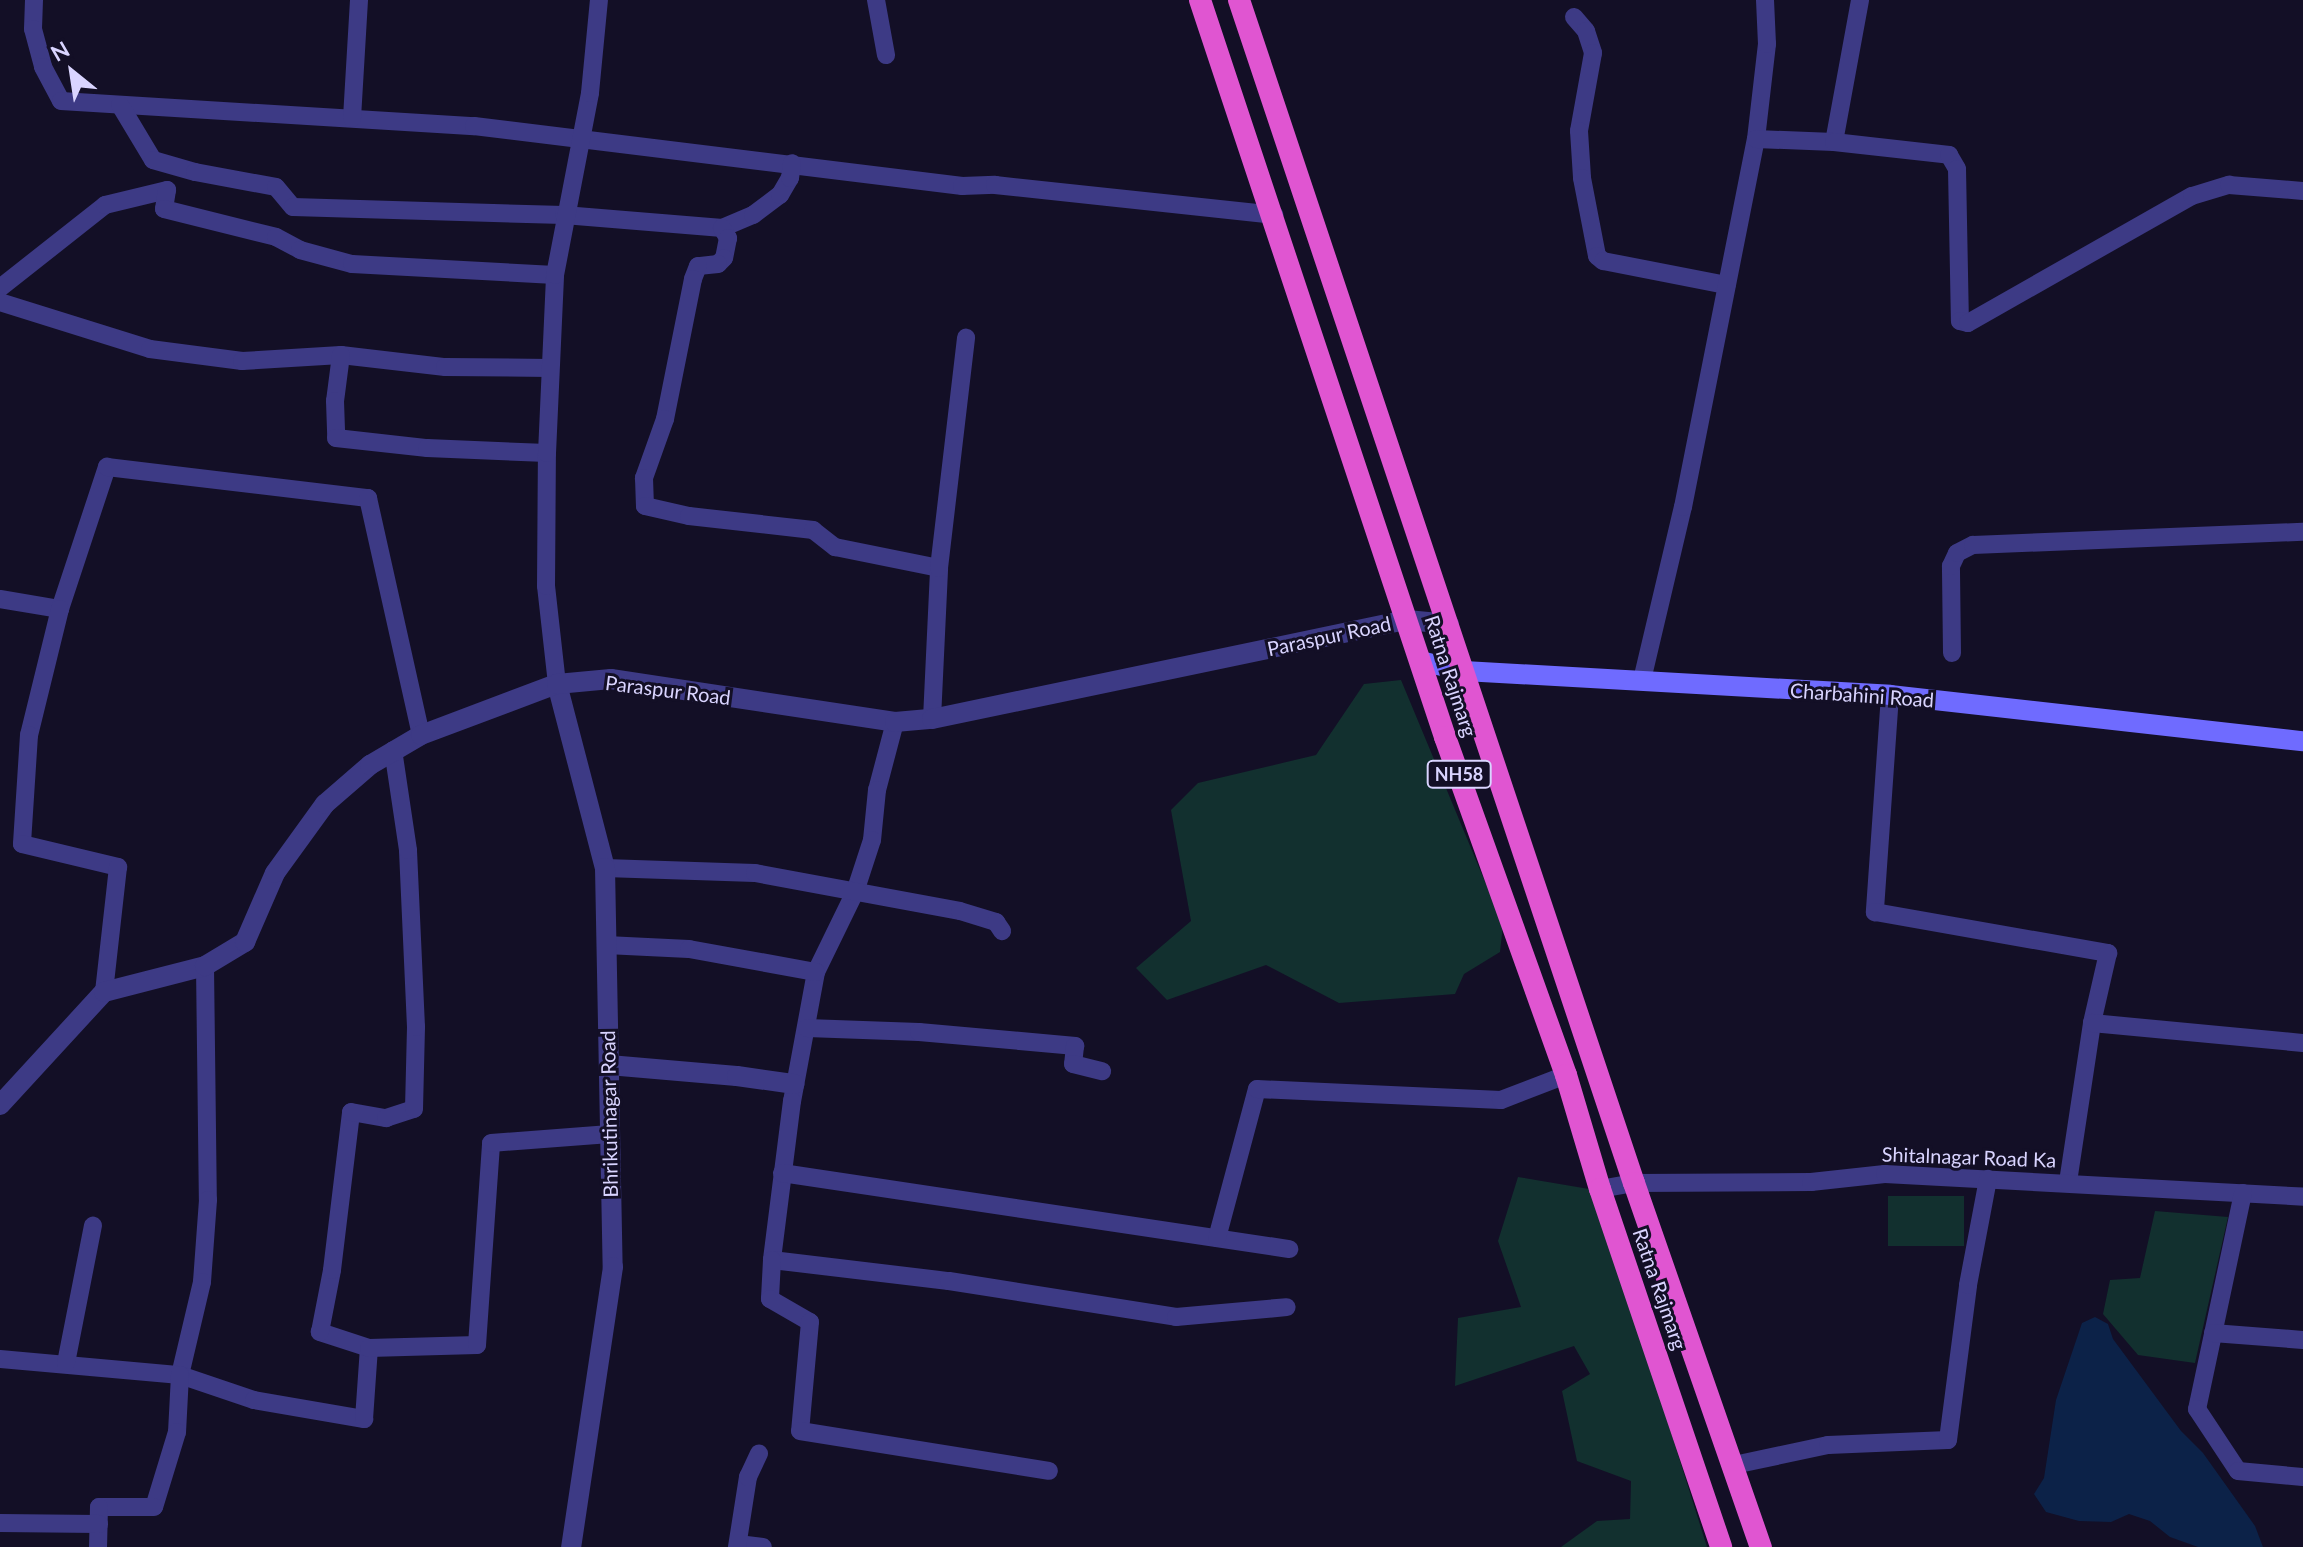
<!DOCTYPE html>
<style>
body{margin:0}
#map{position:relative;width:2303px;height:1547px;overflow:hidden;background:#130f26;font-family:Lato,sans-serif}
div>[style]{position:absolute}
.green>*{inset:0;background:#12302f;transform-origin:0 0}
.water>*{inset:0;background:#0c2248}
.minor>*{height:18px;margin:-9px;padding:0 9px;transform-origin:9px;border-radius:9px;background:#3d3a85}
.tertiary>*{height:20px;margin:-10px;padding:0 10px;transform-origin:10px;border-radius:10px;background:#3d3a85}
.secondary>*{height:20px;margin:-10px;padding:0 10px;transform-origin:10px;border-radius:10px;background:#6f6bff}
.trunk>*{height:22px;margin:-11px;padding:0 11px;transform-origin:11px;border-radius:11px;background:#e055d1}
span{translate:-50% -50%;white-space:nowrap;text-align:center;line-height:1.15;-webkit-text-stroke:6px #130f26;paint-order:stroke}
.shield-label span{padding:2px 6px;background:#130f26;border:2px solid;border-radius:6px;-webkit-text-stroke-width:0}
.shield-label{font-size:18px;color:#d9d4ff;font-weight:700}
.street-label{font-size:20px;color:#d9d4ff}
.north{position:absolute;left:32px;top:32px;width:80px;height:80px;-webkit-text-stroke:6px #130f26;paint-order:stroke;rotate:330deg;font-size:22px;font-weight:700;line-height:32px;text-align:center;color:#d9d4ff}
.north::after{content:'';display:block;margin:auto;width:28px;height:36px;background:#d9d4ff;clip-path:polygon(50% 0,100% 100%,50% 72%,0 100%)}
</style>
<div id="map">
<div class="green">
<div style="clip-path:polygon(1401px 680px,1503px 925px,1500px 952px,1464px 974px,1455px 994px,1339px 1003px,1266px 965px,1167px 1000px,1136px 968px,1191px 921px,1171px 810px,1198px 783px,1316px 755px,1364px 684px)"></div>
<div style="clip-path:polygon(1518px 1177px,1595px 1190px,1707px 1547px,1561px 1547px,1597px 1521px,1630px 1519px,1631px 1481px,1577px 1461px,1562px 1391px,1590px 1374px,1574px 1346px,1455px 1386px,1458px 1318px,1521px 1307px,1498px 1241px)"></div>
<div style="left:1888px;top:1196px;width:76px;height:50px"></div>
<div style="clip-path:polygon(2155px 1211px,2228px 1217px,2195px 1363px,2138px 1355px,2103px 1314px,2110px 1280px,2140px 1278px)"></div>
</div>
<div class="water">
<div style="clip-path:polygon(2095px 1317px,2108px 1324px,2113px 1339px,2181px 1431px,2203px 1453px,2255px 1526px,2263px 1547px,2198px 1547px,2170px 1537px,2150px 1521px,2129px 1514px,2111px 1522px,2079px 1521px,2046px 1512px,2034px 1494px,2044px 1478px,2056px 1400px,2082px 1323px)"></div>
</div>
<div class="minor">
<div style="left:34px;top:0;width:29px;rotate:92deg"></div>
<div style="left:33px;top:29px;width:39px;rotate:75deg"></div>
<div style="left:43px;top:67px;width:38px;rotate:62deg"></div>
<div style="left:61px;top:101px;width:414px;rotate:3.5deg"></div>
<div style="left:474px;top:126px;width:492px;rotate:7deg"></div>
<div style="left:962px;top:186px;width:33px;rotate:-2deg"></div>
<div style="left:995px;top:185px;width:281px;rotate:6.1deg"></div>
<div style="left:876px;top:0;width:56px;rotate:79.7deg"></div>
<div style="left:1574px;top:17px;width:18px;rotate:49deg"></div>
<div style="left:1586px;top:31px;width:23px;rotate:72deg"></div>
<div style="left:1593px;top:53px;width:79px;rotate:100.2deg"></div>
<div style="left:1579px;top:131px;width:47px;rotate:86.3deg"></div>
<div style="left:1582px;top:178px;width:79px;rotate:79.1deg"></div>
<div style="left:1597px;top:256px;width:8px;rotate:40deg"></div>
<div style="left:1603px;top:261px;width:126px;rotate:11deg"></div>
<div style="left:120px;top:105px;width:64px;rotate:59deg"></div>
<div style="left:153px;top:160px;width:44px;rotate:15.9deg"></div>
<div style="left:195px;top:172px;width:82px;rotate:10.5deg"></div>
<div style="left:276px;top:187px;width:26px;rotate:50deg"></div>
<div style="left:293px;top:207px;width:271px;rotate:1.7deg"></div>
<div style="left:564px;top:215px;width:159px;rotate:4.7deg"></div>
<div style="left:722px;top:228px;width:34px;rotate:-23deg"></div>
<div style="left:753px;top:215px;width:34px;rotate:-37deg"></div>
<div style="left:780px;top:195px;width:20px;rotate:-60deg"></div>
<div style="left:790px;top:178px;width:15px;rotate:-82deg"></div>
<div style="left:352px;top:118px;width:118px;rotate:-86.6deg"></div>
<div style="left:1756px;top:139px;width:96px;rotate:-83.4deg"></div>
<div style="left:1767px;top:44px;width:44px;rotate:-92.6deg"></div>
<div style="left:1834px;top:142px;width:144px;rotate:-79.6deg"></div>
<div style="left:722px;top:228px;width:12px;rotate:59deg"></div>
<div style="left:728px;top:238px;width:20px;rotate:101deg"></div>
<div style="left:724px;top:258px;width:8px;rotate:135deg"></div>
<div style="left:718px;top:264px;width:20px;rotate:174deg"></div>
<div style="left:698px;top:266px;width:14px;rotate:111deg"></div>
<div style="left:693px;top:279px;width:143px;rotate:101.3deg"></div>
<div style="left:665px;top:419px;width:63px;rotate:109.6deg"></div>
<div style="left:644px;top:478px;width:28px;rotate:88deg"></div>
<div style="left:645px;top:506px;width:45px;rotate:12.8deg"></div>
<div style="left:689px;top:516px;width:125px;rotate:6.4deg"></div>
<div style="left:813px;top:530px;width:28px;rotate:38deg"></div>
<div style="left:835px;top:547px;width:106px;rotate:11.4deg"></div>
<div style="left:0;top:288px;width:134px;rotate:-38.3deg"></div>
<div style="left:105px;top:205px;width:64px;rotate:-13.6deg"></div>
<div style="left:167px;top:190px;width:19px;rotate:99deg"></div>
<div style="left:164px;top:209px;width:115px;rotate:14deg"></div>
<div style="left:276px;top:237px;width:27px;rotate:28deg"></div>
<div style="left:300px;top:250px;width:54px;rotate:15.1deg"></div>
<div style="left:352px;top:264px;width:203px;rotate:3.1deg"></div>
<div style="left:0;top:302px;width:157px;rotate:17.4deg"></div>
<div style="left:150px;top:349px;width:93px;rotate:7.4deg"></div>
<div style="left:242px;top:361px;width:99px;rotate:-3.5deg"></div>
<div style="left:341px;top:355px;width:105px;rotate:6.6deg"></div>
<div style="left:445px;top:367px;width:105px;rotate:0.5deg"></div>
<div style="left:341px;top:355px;width:46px;rotate:97.4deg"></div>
<div style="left:335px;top:401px;width:37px;rotate:88deg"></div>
<div style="left:336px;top:438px;width:92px;rotate:6.3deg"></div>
<div style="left:427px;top:448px;width:120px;rotate:2.4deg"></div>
<div style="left:0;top:599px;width:61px;rotate:9.5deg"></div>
<div style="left:60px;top:609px;width:150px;rotate:-71.7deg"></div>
<div style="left:107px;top:467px;width:263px;rotate:6.8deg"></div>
<div style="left:368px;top:498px;width:243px;rotate:77.4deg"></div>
<div style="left:60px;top:609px;width:130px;rotate:103.8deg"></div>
<div style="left:29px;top:735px;width:109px;rotate:93.7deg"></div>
<div style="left:22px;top:844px;width:99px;rotate:13.5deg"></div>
<div style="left:118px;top:867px;width:126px;rotate:96.4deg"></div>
<div style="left:1952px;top:653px;width:87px;rotate:-90.7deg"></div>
<div style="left:1951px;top:566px;width:14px;rotate:-65deg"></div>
<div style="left:1957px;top:553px;width:18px;rotate:-27deg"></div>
<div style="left:1973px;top:545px;width:330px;rotate:-2.3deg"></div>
<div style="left:1642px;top:680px;width:178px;rotate:-76.7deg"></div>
<div style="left:1683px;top:507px;width:375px;rotate:-78.8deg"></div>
<div style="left:1756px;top:139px;width:78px;rotate:2.2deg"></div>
<div style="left:1834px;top:142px;width:116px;rotate:6.4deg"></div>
<div style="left:1949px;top:155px;width:16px;rotate:60deg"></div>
<div style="left:1957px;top:169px;width:152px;rotate:88.9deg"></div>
<div style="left:1960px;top:321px;width:8px;rotate:14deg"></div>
<div style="left:1968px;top:323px;width:257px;rotate:-29.6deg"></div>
<div style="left:2192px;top:196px;width:39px;rotate:-17deg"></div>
<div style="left:2229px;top:185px;width:74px;rotate:4.6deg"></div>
<div style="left:557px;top:684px;width:99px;rotate:-96.4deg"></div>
<div style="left:546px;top:586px;width:133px;rotate:-89.6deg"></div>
<div style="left:547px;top:453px;width:178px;rotate:-87.4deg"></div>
<div style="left:555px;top:275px;width:185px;rotate:-79.1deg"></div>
<div style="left:590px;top:93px;width:93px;rotate:-84.5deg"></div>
<div style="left:1890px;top:695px;width:218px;rotate:94deg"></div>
<div style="left:1875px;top:912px;width:237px;rotate:10deg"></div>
<div style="left:2108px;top:953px;width:72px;rotate:102.9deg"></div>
<div style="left:932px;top:719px;width:151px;rotate:-87.3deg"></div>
<div style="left:939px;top:568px;width:232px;rotate:-83.3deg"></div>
<div style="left:895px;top:722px;width:70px;rotate:104.8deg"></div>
<div style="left:877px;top:790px;width:50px;rotate:95.7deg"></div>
<div style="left:872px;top:840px;width:55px;rotate:108.1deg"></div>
<div style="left:855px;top:892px;width:89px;rotate:116deg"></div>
<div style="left:816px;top:972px;width:131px;rotate:100.5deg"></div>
<div style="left:792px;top:1101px;width:160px;rotate:97.2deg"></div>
<div style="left:772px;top:1260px;width:178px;rotate:6.8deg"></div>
<div style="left:949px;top:1281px;width:230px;rotate:9deg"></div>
<div style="left:1176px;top:1317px;width:111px;rotate:-5.1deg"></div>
<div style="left:605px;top:868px;width:150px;rotate:1.9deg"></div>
<div style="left:755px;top:873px;width:208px;rotate:10.5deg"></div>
<div style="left:960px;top:911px;width:38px;rotate:17deg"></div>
<div style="left:996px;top:922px;width:11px;rotate:56deg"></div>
<div style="left:606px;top:945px;width:83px;rotate:2.8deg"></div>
<div style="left:689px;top:949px;width:129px;rotate:10.3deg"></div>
<div style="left:205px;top:966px;width:234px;rotate:89.3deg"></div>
<div style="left:208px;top:1200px;width:82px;rotate:94.2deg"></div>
<div style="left:202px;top:1282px;width:96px;rotate:103.3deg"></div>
<div style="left:180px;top:1375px;width:78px;rotate:18.7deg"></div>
<div style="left:254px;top:1400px;width:112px;rotate:9.8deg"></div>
<div style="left:364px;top:1419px;width:71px;rotate:-86deg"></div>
<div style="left:369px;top:1348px;width:52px;rotate:-161.9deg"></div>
<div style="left:320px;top:1332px;width:63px;rotate:-79deg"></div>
<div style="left:332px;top:1270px;width:159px;rotate:-83.1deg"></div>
<div style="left:351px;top:1112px;width:36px;rotate:10deg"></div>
<div style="left:386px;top:1118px;width:29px;rotate:-18deg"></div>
<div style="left:414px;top:1109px;width:82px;rotate:-88.6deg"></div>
<div style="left:416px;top:1027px;width:177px;rotate:-92.6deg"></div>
<div style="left:408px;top:850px;width:101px;rotate:-98.5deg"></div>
<div style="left:807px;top:1028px;width:112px;rotate:2deg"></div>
<div style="left:919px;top:1032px;width:157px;rotate:5.1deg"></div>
<div style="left:1075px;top:1046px;width:18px;rotate:96deg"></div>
<div style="left:1073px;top:1064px;width:30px;rotate:14deg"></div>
<div style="left:782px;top:1173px;width:513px;rotate:8.53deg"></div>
<div style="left:2068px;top:1182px;width:161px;rotate:-81.4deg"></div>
<div style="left:2092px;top:1023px;width:212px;rotate:5.4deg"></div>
<div style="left:1600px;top:1189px;width:35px;rotate:-10deg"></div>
<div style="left:1634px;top:1183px;width:177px;rotate:-0.3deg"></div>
<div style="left:1811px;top:1182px;width:74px;rotate:-6.2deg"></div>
<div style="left:1885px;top:1174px;width:419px;rotate:3.1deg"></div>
<div style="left:2243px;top:1193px;width:221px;rotate:102deg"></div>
<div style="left:2197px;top:1409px;width:74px;rotate:56.5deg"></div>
<div style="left:2238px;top:1471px;width:65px;rotate:5.3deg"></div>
<div style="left:1217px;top:1238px;width:154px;rotate:-75deg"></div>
<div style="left:1257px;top:1089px;width:244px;rotate:2.6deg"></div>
<div style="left:1501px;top:1100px;width:70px;rotate:-21deg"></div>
<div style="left:772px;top:1260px;width:39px;rotate:93deg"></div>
<div style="left:770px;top:1299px;width:46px;rotate:29.9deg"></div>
<div style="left:810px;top:1322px;width:109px;rotate:95.2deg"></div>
<div style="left:800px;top:1431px;width:252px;rotate:9.1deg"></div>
<div style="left:2213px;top:1333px;width:90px;rotate:4.4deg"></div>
<div style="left:369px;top:1348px;width:108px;rotate:-1.6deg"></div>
<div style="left:477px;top:1345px;width:202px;rotate:-86deg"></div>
<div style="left:491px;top:1143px;width:119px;rotate:-4.3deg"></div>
<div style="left:0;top:1359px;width:181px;rotate:5.1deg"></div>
<div style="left:180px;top:1375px;width:57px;rotate:93deg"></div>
<div style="left:177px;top:1432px;width:78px;rotate:107deg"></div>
<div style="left:154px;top:1507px;width:55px;rotate:180deg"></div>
<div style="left:99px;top:1507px;width:40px;rotate:91.4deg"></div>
<div style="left:66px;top:1363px;width:140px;rotate:-78.9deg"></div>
<div style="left:1734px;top:1465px;width:96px;rotate:-12deg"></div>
<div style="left:1828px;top:1445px;width:120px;rotate:-2.4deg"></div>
<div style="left:1948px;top:1440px;width:156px;rotate:-82.6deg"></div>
<div style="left:1968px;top:1285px;width:108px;rotate:-79.3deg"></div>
<div style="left:0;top:1523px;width:99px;rotate:0.6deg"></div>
<div style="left:738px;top:1544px;width:25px;rotate:7deg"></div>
<div style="left:737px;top:1547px;width:71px;rotate:-81.1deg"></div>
<div style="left:748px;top:1477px;width:26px;rotate:-65deg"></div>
</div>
<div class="tertiary">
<div style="left:557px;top:684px;width:190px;rotate:75.4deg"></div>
<div style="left:605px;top:868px;width:399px;rotate:88.9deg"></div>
<div style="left:613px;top:1267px;width:283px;rotate:98.5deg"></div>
<div style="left:609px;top:1065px;width:128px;rotate:4.9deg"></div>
<div style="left:737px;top:1076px;width:58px;rotate:8deg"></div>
<div style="left:0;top:1105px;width:154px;rotate:-47.4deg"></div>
<div style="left:104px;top:992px;width:104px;rotate:-14.4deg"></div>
<div style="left:205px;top:966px;width:47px;rotate:-31deg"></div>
<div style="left:245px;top:942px;width:75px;rotate:-66.5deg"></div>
<div style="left:275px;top:873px;width:85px;rotate:-54.1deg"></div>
<div style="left:325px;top:804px;width:60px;rotate:-40.9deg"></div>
<div style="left:370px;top:765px;width:59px;rotate:-30.5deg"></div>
<div style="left:421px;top:735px;width:145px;rotate:-20.6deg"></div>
<div style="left:557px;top:684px;width:54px;rotate:-5.3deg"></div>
<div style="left:611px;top:679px;width:287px;rotate:8.6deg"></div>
<div style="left:895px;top:722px;width:37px;rotate:-5deg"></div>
<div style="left:932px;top:719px;width:485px;rotate:-11.8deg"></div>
<div style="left:1407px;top:620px;width:42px;rotate:5.4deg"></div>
</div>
<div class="secondary">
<div style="left:1420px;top:661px;width:45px;rotate:12.8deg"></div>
<div style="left:1464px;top:671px;width:427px;rotate:3.2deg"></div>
<div style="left:1890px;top:695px;width:416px;rotate:6.4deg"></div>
</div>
<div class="trunk">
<div style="left:1200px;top:0;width:777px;rotate:71.61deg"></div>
<div style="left:1445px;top:737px;width:359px;rotate:70.3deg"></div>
<div style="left:1566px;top:1075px;width:119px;rotate:73.4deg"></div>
<div style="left:1600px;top:1189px;width:378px;rotate:71.3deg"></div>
<div style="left:1239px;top:0;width:1247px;rotate:71.54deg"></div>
<div style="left:1634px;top:1183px;width:386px;rotate:70.8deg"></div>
</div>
<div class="shield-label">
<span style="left:1459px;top:774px">NH58</span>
</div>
<div class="street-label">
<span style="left:1329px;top:636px;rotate:-12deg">Paraspur Road</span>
<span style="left:1451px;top:676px;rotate:72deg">Ratna Rajmarg</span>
<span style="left:668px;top:690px;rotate:7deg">Paraspur Road</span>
<span style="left:1862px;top:695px;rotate:4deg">Charbahini Road</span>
<span style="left:609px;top:1114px;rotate:-91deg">Bhrikutinagar Road</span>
<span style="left:1969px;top:1157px;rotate:2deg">Shitalnagar Road Ka</span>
<span style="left:1660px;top:1289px;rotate:71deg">Ratna Rajmarg</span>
</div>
<div class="north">N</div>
</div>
